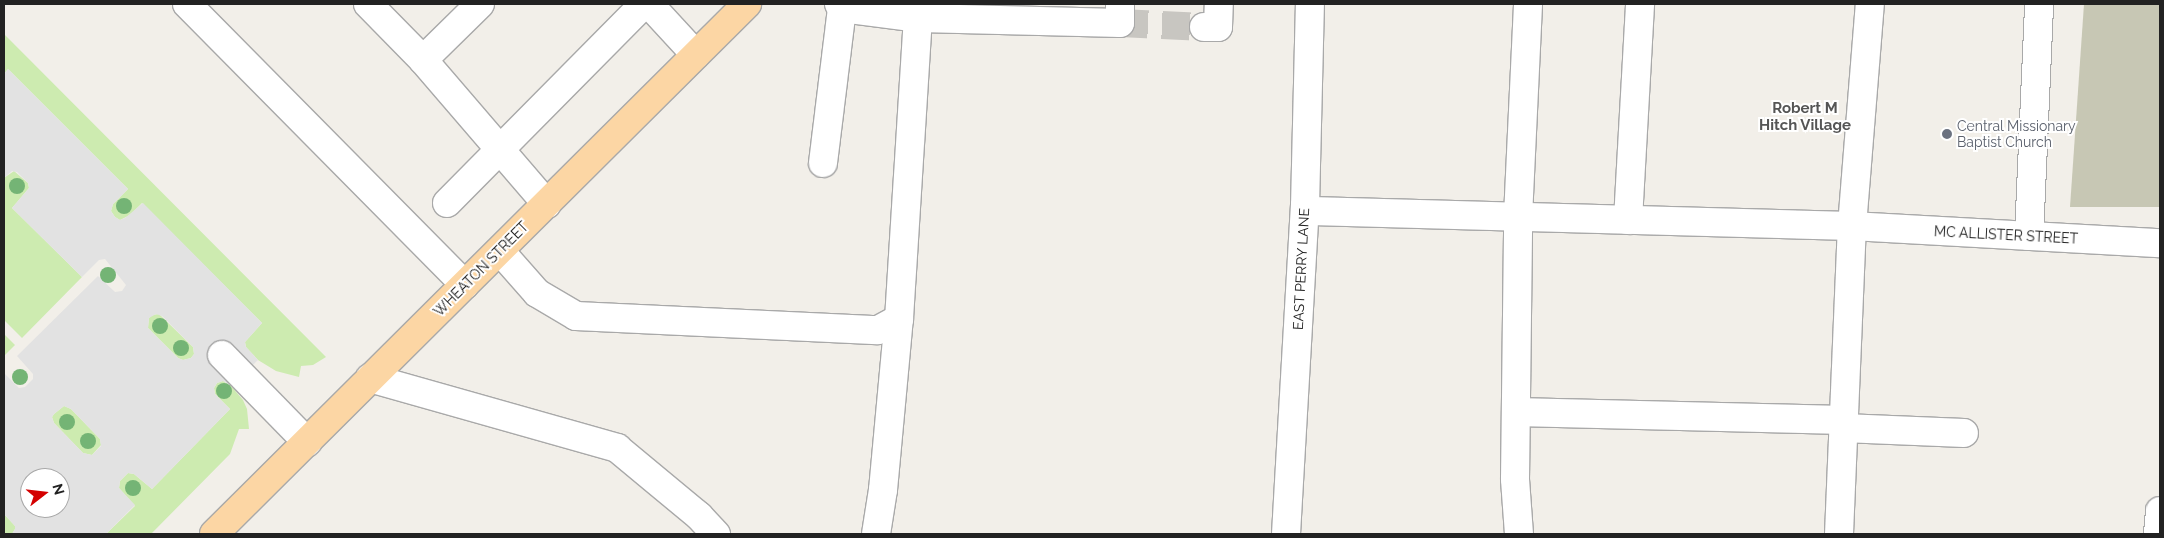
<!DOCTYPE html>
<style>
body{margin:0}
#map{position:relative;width:2164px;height:538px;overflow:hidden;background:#f2efe9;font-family:Raleway,sans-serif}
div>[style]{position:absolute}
.construction>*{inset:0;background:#c7c7b4}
.grass>*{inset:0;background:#cdebb0}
.parking>*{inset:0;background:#e2e2e2}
.minor-tunnel>*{height:28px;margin-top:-14px;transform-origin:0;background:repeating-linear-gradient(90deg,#c8c6c1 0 28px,transparent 0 42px)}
.roads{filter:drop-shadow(1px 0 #a9a9a9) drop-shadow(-1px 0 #a9a9a9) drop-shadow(0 1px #a9a9a9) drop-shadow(0 -1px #a9a9a9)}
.minor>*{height:28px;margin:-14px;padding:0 14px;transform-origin:14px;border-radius:14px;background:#fff}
.major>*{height:28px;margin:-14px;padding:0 14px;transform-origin:14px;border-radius:14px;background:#fcd6a4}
.trees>*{width:16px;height:16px;margin:-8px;border-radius:50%;background:#74b475}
.dots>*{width:14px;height:14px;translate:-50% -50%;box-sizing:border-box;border:2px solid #fff;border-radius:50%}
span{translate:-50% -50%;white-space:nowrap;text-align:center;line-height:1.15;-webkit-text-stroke:4px #fff;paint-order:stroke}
.worship-label{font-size:14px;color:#5b616d}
.left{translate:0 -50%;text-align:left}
.street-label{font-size:14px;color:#222}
.neighbourhood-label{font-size:15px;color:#555;font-weight:700}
.frame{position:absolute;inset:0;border:5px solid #222;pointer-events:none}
.north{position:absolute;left:20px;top:468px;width:50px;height:50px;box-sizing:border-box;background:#fff;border:1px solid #a7a7a7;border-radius:50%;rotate:74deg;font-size:14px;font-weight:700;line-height:20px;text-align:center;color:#222}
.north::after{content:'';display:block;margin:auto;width:18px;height:22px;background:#d40000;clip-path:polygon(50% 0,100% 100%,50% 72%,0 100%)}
</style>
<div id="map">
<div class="construction">
<div style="clip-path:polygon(2084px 4px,2160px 4px,2160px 207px,2070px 207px)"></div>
</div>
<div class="grass">
<div style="clip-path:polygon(4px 34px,326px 357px,313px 365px,301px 366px,299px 377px,276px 371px,258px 360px,246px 347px,245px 342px,262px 323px,142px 203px,130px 215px,120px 220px,115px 217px,111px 211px,113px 204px,128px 189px,8px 69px,4px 74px)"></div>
<div style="clip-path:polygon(14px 171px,28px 183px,29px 188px,12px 208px,82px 277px,22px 338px,4px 320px,4px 178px)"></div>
<div style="clip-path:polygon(159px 314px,193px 347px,194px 354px,191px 358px,183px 360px,178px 358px,148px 328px,149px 318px,152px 315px)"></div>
<div style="clip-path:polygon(4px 334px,15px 345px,4px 356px)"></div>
<div style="clip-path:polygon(223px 381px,231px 386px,243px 400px,247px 409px,249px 429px,239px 429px,230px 454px,151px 534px,106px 534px,135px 506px,119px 488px,120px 481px,128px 473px,134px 474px,152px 489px,230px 409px,215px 394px,214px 388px,217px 383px)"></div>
<div style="clip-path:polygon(64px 406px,71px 409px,100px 439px,101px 445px,92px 455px,83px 453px,54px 423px,52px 417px,54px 414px)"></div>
<div style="clip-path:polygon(4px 514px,15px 526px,15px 529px,12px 534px,4px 534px)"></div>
</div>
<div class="parking">
<div style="clip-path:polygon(evenodd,8px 69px,128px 189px,113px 204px,111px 211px,115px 217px,120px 220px,125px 218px,143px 203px,262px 323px,245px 342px,246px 347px,258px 360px,231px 386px,223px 381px,217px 383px,214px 388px,215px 394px,230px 409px,152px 489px,134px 474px,128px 473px,120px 481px,119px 488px,135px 505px,106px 534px,12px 534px,15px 529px,15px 526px,4px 514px,4px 373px,19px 388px,25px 387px,33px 379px,33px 374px,17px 356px,98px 276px,115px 292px,122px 291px,126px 285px,105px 259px,99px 260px,82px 277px,12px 208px,29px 188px,28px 183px,17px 172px,12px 171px,4px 178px,4px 74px,8px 69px,156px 314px,162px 316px,193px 347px,194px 354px,191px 358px,183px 360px,178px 358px,148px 328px,149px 318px,156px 314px,8px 69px,64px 406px,71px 409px,100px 439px,101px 446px,92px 455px,83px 453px,54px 423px,52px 417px,54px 414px,64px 406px,8px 69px,30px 478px,60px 478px,60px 508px,30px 508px,30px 478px)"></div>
</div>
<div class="minor-tunnel">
<div style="left:1120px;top:23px;width:84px;rotate:2.7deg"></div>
</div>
<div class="roads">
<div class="minor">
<div style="left:187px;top:4px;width:395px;rotate:45.3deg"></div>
<div style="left:368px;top:4px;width:78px;rotate:45.5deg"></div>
<div style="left:480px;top:4px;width:80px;rotate:135.5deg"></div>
<div style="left:423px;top:60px;width:190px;rotate:49.3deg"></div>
<div style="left:649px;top:4px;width:69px;rotate:47.3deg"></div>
<div style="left:839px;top:4px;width:5px;rotate:53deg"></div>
<div style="left:842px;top:8px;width:78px;rotate:7.4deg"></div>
<div style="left:919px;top:18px;width:201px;rotate:1.4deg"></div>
<div style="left:1120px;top:23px;width:19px;rotate:-90deg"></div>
<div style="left:1204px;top:27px;width:14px"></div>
<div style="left:1218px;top:27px;width:23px;rotate:-88deg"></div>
<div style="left:823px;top:163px;width:156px;rotate:-83deg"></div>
<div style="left:447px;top:203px;width:280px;rotate:-45.3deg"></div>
<div style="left:1305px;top:206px;width:8px;rotate:40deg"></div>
<div style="left:1311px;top:211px;width:541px;rotate:1.59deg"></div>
<div style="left:1852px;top:226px;width:223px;rotate:-85.4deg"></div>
<div style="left:1628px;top:220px;width:216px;rotate:-86.8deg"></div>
<div style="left:2029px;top:236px;width:232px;rotate:-87.5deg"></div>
<div style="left:500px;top:251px;width:56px;rotate:48.6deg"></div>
<div style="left:537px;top:293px;width:45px;rotate:30.5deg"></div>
<div style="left:576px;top:316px;width:302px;rotate:2.7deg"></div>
<div style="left:878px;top:330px;width:24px;rotate:-28deg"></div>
<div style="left:899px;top:319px;width:316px;rotate:-86.4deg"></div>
<div style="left:222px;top:355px;width:122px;rotate:45.7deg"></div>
<div style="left:370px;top:378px;width:257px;rotate:15.8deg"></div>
<div style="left:617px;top:448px;width:107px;rotate:39.7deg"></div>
<div style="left:699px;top:516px;width:25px;rotate:47deg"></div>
<div style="left:1516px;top:412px;width:328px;rotate:1.4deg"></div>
<div style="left:1843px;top:428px;width:121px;rotate:2.4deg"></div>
<div style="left:876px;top:534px;width:45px;rotate:-81deg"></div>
<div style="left:883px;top:490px;width:172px;rotate:-84.7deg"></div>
<div style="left:1286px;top:534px;width:329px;rotate:-86.7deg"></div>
<div style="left:1305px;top:206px;width:202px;rotate:-88.6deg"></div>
<div style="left:1519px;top:534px;width:55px;rotate:-94.2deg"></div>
<div style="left:1515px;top:479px;width:262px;rotate:-89.3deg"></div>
<div style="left:1518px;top:217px;width:213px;rotate:-87.3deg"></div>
<div style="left:1839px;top:534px;width:308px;rotate:-87.6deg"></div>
<div style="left:1852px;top:226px;width:308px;rotate:3.2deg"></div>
<div style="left:2158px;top:534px;width:23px;rotate:-85deg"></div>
</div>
<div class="major">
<div style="left:214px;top:534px;width:752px;rotate:-44.84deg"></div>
</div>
</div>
<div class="trees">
<div style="left:17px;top:186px"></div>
<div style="left:124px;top:206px"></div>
<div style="left:108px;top:275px"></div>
<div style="left:160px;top:326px"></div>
<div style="left:181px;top:348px"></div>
<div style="left:20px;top:377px"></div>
<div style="left:224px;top:391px"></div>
<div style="left:67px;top:422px"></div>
<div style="left:88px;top:441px"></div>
<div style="left:133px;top:488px"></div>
</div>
<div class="dots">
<div style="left:1947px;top:134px;background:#6b7280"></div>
</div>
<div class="worship-label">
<span class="left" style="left:1957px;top:134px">Central Missionary<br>Baptist Church</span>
</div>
<div class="street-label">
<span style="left:2006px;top:235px;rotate:3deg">MC ALLISTER STREET</span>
<span style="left:481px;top:269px;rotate:-45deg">WHEATON STREET</span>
<span style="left:1301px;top:269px;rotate:-87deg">EAST PERRY LANE</span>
</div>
<div class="neighbourhood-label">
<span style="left:1805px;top:117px">Robert M<br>Hitch Village</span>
</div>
<div class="frame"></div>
<div class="north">N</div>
</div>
